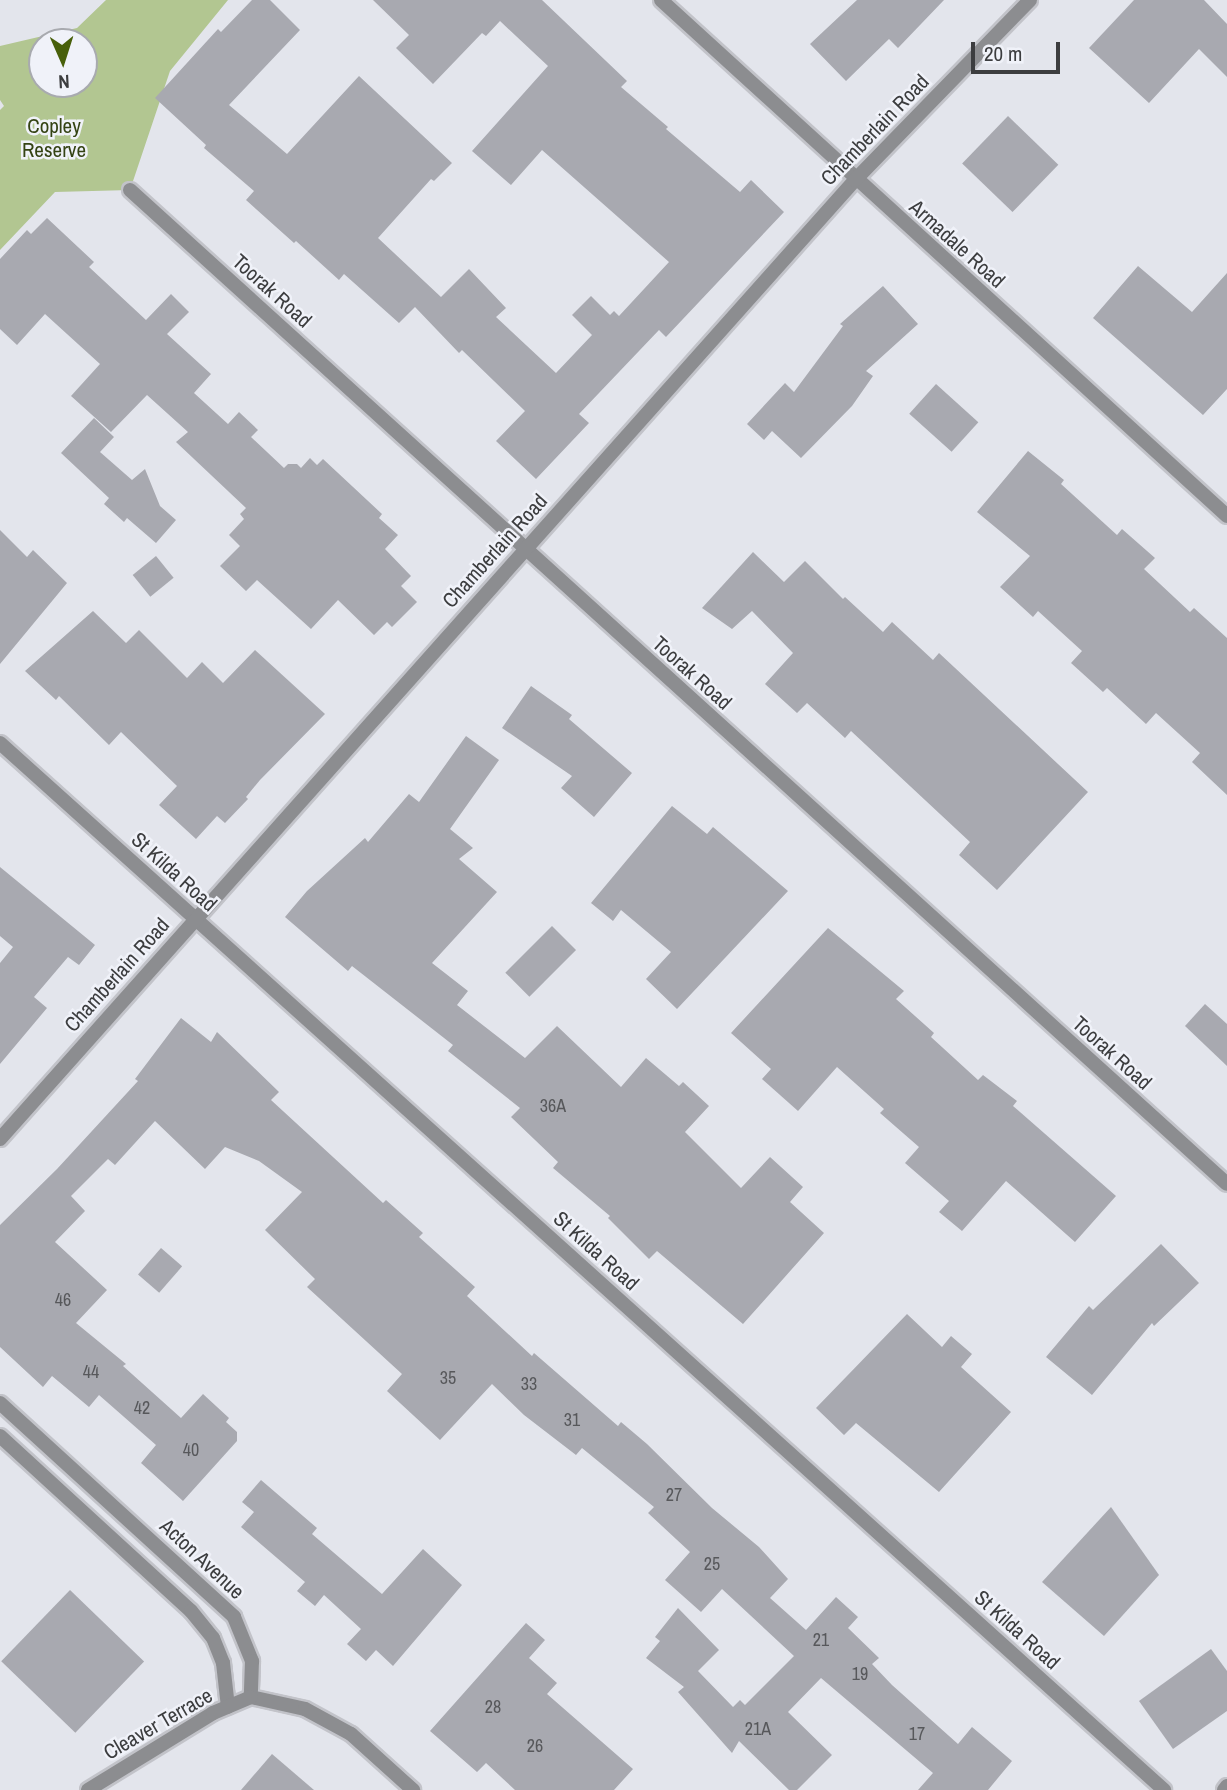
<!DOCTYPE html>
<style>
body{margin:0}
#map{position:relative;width:1227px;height:1790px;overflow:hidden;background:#e3e5ec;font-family:"Archivo Narrow",sans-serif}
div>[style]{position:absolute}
.green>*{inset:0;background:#b2c691}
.building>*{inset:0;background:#a8a9b0;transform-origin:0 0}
.roads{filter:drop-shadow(2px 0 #c2c3c9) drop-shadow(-2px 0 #c2c3c9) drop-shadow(0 2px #c2c3c9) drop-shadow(0 -2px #c2c3c9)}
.street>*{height:14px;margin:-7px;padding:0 7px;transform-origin:7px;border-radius:7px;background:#8c8d90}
span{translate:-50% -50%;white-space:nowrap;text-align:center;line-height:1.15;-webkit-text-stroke:5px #f0f2f9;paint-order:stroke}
.number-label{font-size:18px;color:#57585b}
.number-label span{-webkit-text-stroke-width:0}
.park-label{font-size:21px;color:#344313}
.street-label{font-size:21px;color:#3c3d3f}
.north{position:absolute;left:28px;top:28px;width:70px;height:70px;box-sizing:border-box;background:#f0f2f9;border:2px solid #a8aaaf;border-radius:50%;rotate:177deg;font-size:19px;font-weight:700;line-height:28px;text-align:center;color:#3c3d3f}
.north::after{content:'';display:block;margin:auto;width:24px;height:32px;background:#48600b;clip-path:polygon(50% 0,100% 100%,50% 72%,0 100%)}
.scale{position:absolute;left:971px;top:42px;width:89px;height:32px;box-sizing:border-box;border:4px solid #3c3d3f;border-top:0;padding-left:9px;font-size:21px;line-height:24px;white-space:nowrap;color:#3c3d3f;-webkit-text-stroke:5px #f0f2f9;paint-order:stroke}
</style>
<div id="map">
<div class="green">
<div style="clip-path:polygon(evenodd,106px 0,228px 0,170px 71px,130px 190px,55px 192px,0 250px,0 110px,4px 106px,0 100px,0 46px,77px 28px,106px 0,42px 42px,84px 42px,84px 84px,42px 84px,42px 42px)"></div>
</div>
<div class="building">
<div style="clip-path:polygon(252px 0,270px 0,300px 30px,229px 105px,287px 154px,359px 76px,452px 163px,434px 181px,431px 179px,378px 238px,441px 297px,469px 269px,506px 308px,496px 317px,556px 373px,592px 335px,572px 315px,591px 296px,610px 315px,614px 311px,619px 316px,669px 262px,542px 150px,511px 185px,472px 151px,548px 66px,500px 21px,486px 36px,482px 33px,433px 84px,396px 48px,409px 35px,373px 0,542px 0,627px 81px,621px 87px,668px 127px,666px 129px,740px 192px,751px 180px,784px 212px,666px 337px,659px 330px,579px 414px,589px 423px,536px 479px,496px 441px,525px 411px,462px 350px,459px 353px,415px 307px,399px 323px,344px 274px,339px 280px,296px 241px,294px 243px,246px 200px,254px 191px,204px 148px,206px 145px,155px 98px,218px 29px,221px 32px)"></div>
<div style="clip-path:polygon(857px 0,944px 0,898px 48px,889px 39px,846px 81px,810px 44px)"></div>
<div style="clip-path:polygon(1134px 0,1204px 0,1227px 24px,1227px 77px,1199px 49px,1149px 103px,1089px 48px)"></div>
<div style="left:1008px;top:116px;width:70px;height:66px;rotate:44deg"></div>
<div style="clip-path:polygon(47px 218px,94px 262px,89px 267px,146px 320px,171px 294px,189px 312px,167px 334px,211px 374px,194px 393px,228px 424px,239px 412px,258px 430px,251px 437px,284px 468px,288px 464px,297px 464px,301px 468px,310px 458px,317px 465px,323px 459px,382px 514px,379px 518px,398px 535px,385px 549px,411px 576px,401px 586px,417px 602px,392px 627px,387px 622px,374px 635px,338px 600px,311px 629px,257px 580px,246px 591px,220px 566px,240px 546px,229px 535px,244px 519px,240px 514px,246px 508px,176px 442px,188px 432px,147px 395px,111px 432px,71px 396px,100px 364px,45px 314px,17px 345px,0 329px,0 259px,27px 230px,31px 234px)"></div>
<div style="clip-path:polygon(1138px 266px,1192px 312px,1227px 273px,1227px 389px,1203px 415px,1093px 318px)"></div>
<div style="clip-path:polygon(883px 286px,918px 324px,866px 371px,873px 376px,852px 406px,801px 458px,772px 431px,764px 440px,747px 424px,785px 383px,794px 392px,843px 326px,840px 324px)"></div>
<div style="left:936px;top:384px;width:57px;height:40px;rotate:42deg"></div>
<div style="clip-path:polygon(94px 418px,114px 437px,100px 452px,132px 480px,145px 469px,160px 506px,176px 520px,156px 543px,127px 518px,124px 522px,104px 504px,109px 498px,61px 453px)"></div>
<div style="clip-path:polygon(1028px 451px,1064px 480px,1061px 484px,1117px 535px,1122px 529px,1155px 558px,1144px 569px,1190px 612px,1194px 608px,1227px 638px,1227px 795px,1192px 762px,1200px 753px,1156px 713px,1146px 724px,1107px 688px,1103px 692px,1071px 663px,1082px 651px,1038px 611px,1033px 617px,1000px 587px,1030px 556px,977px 512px)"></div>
<div style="clip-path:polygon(0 530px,27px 557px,33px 550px,67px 583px,0 664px)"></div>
<div style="clip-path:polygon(753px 552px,784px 582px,805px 561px,843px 599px,845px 597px,883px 632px,892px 622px,933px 660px,939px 653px,1088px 792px,997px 890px,959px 855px,970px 842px,851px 731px,845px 738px,807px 703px,797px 713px,765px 684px,793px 653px,752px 611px,732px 629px,702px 608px)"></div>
<div style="left:156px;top:556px;width:28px;height:30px;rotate:51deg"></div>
<div style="clip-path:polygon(93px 611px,126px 643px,139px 630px,187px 678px,202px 662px,223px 683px,255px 650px,325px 714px,260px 780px,246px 797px,248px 799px,225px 823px,217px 816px,196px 839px,159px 805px,177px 786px,121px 732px,109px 745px,59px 696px,56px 700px,25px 671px)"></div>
<div style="clip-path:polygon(531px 686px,572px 715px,569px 719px,632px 773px,594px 817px,561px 788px,572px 776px,502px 728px)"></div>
<div style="clip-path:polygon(466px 736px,499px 760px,450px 829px,473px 848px,459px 859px,497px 892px,432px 963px,468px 991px,457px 1005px,525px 1058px,557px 1026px,621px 1087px,646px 1058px,679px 1086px,683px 1082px,709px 1106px,685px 1132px,741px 1188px,770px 1157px,803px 1187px,790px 1202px,824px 1233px,743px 1324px,657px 1251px,649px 1259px,608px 1218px,610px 1216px,553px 1168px,558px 1162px,511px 1117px,520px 1108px,448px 1051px,453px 1045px,352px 966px,348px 971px,285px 917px,307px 891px,365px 838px,368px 842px,409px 794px,419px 802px)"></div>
<div style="clip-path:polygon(672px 806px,707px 834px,713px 827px,788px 891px,677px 1009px,646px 979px,671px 952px,621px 910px,613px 921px,591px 903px)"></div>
<div style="clip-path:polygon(0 867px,95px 945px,79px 965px,68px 957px,34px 997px,47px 1008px,0 1064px,0 963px,13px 947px,0 936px)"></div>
<div style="left:552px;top:926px;width:34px;height:66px;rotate:45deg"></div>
<div style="clip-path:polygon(828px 928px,904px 991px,896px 999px,934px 1033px,931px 1037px,978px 1080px,983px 1075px,1017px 1101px,1013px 1106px,1116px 1196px,1075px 1242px,1006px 1181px,962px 1231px,939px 1212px,949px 1201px,905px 1163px,919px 1147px,880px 1113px,884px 1109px,837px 1067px,798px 1111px,762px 1079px,771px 1069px,731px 1033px)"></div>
<div style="clip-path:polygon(1205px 1004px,1227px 1024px,1227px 1066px,1185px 1026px)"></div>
<div style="clip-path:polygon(181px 1018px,211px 1042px,217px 1032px,279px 1092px,271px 1100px,383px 1203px,386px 1200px,423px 1233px,419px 1237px,475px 1287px,467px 1296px,532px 1356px,534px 1353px,618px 1426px,621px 1422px,647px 1444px,712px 1508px,759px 1547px,788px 1579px,770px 1598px,806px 1630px,836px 1597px,858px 1617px,848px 1628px,879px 1658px,872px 1664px,892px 1685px,958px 1744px,972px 1727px,1012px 1761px,988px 1790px,918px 1790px,933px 1773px,821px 1678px,788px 1712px,832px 1755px,797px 1790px,789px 1790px,739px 1741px,732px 1753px,678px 1692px,684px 1687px,646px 1658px,660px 1641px,655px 1637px,678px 1608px,719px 1650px,698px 1671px,733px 1707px,740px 1700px,745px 1705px,794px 1656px,722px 1589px,701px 1612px,665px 1580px,690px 1552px,648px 1513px,654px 1507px,582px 1448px,576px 1455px,524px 1415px,492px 1384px,440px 1440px,387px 1391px,402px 1374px,307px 1287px,315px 1279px,265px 1230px,302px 1192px,259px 1161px,225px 1147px,205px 1169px,155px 1121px,115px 1165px,108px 1159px,71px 1196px,85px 1211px,55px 1242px,107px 1290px,76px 1323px,126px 1364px,123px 1366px,181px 1418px,203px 1394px,229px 1418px,226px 1422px,237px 1432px,237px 1441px,183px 1501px,141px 1463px,156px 1445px,99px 1395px,89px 1407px,52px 1376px,43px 1387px,0 1347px,0 1225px,57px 1169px,138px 1081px,135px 1079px)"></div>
<div style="clip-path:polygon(1161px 1244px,1199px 1283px,1154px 1326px,1152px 1323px,1092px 1395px,1046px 1357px,1089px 1306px,1093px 1310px)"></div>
<div style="left:161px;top:1248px;width:28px;height:35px;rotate:41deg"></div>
<div style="clip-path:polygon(907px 1314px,942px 1347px,951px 1336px,972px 1354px,961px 1367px,1011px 1412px,939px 1492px,856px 1423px,844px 1435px,816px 1408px)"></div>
<div style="clip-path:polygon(261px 1480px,317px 1528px,312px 1534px,382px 1594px,423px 1549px,462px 1585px,393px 1666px,376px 1650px,366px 1661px,347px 1644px,361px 1629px,324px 1595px,315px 1606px,297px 1591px,305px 1582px,241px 1527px,254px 1512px,242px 1502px)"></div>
<div style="clip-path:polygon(1111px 1507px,1159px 1575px,1104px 1636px,1042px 1582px)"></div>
<div style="left:70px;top:1590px;width:103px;height:99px;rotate:44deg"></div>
<div style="clip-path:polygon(526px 1623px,545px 1640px,529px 1658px,557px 1683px,547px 1694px,633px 1769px,614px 1790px,515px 1790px,486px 1763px,477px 1772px,430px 1731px)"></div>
<div style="clip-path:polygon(1211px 1649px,1227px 1671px,1227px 1711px,1173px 1749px,1139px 1701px)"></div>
<div style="clip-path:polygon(272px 1754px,314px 1790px,241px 1790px)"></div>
</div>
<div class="roads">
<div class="street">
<div style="left:661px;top:0;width:766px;rotate:42.35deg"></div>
<div style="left:130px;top:190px;width:1480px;rotate:42.18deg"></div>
<div style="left:0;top:743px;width:1566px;rotate:41.97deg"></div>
<div style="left:0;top:1139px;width:1285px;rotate:-48.28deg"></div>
<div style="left:855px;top:180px;width:251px;rotate:-45.8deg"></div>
<div style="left:0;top:1403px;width:317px;rotate:42.4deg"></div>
<div style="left:234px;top:1617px;width:48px;rotate:67.8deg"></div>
<div style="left:252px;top:1661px;width:36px;rotate:92deg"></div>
<div style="left:0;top:1436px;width:259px;rotate:42.5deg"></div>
<div style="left:191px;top:1611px;width:35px;rotate:51deg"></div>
<div style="left:213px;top:1638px;width:27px;rotate:68deg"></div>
<div style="left:223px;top:1663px;width:44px;rotate:83.5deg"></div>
<div style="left:251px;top:1697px;width:55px;rotate:12.5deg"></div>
<div style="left:305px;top:1709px;width:52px;rotate:28.5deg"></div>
<div style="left:351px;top:1734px;width:84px;rotate:42.1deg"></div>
<div style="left:88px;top:1790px;width:147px;rotate:-31.6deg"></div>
<div style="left:213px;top:1713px;width:41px;rotate:-22.8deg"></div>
<div style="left:1224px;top:1790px;width:5px;rotate:-53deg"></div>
</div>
</div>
<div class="number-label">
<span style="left:553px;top:1106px">36A</span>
<span style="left:63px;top:1300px">46</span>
<span style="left:91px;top:1372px">44</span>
<span style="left:448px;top:1378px">35</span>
<span style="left:529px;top:1384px">33</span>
<span style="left:142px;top:1408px">42</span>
<span style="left:572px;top:1420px">31</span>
<span style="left:191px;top:1450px">40</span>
<span style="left:674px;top:1495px">27</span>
<span style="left:712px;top:1564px">25</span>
<span style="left:821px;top:1640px">21</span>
<span style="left:860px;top:1674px">19</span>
<span style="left:493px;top:1707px">28</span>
<span style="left:758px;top:1729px">21A</span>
<span style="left:917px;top:1734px">17</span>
<span style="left:535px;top:1746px">26</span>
</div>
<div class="park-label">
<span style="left:54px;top:138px">Copley<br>Reserve</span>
</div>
<div class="street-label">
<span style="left:875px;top:130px;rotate:-46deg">Chamberlain Road</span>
<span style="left:957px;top:244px;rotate:42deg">Armadale Road</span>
<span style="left:272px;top:291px;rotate:42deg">Toorak Road</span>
<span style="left:495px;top:551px;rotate:-48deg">Chamberlain Road</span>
<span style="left:692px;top:673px;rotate:42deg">Toorak Road</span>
<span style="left:174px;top:872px;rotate:42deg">St Kilda Road</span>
<span style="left:117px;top:975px;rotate:-48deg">Chamberlain Road</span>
<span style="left:1112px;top:1053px;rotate:42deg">Toorak Road</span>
<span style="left:596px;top:1251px;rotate:42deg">St Kilda Road</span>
<span style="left:202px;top:1559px;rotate:43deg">Acton Avenue</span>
<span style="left:1017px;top:1630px;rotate:42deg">St Kilda Road</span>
<span style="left:158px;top:1724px;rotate:-30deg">Cleaver Terrace</span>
</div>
<div class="north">N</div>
<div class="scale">20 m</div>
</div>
